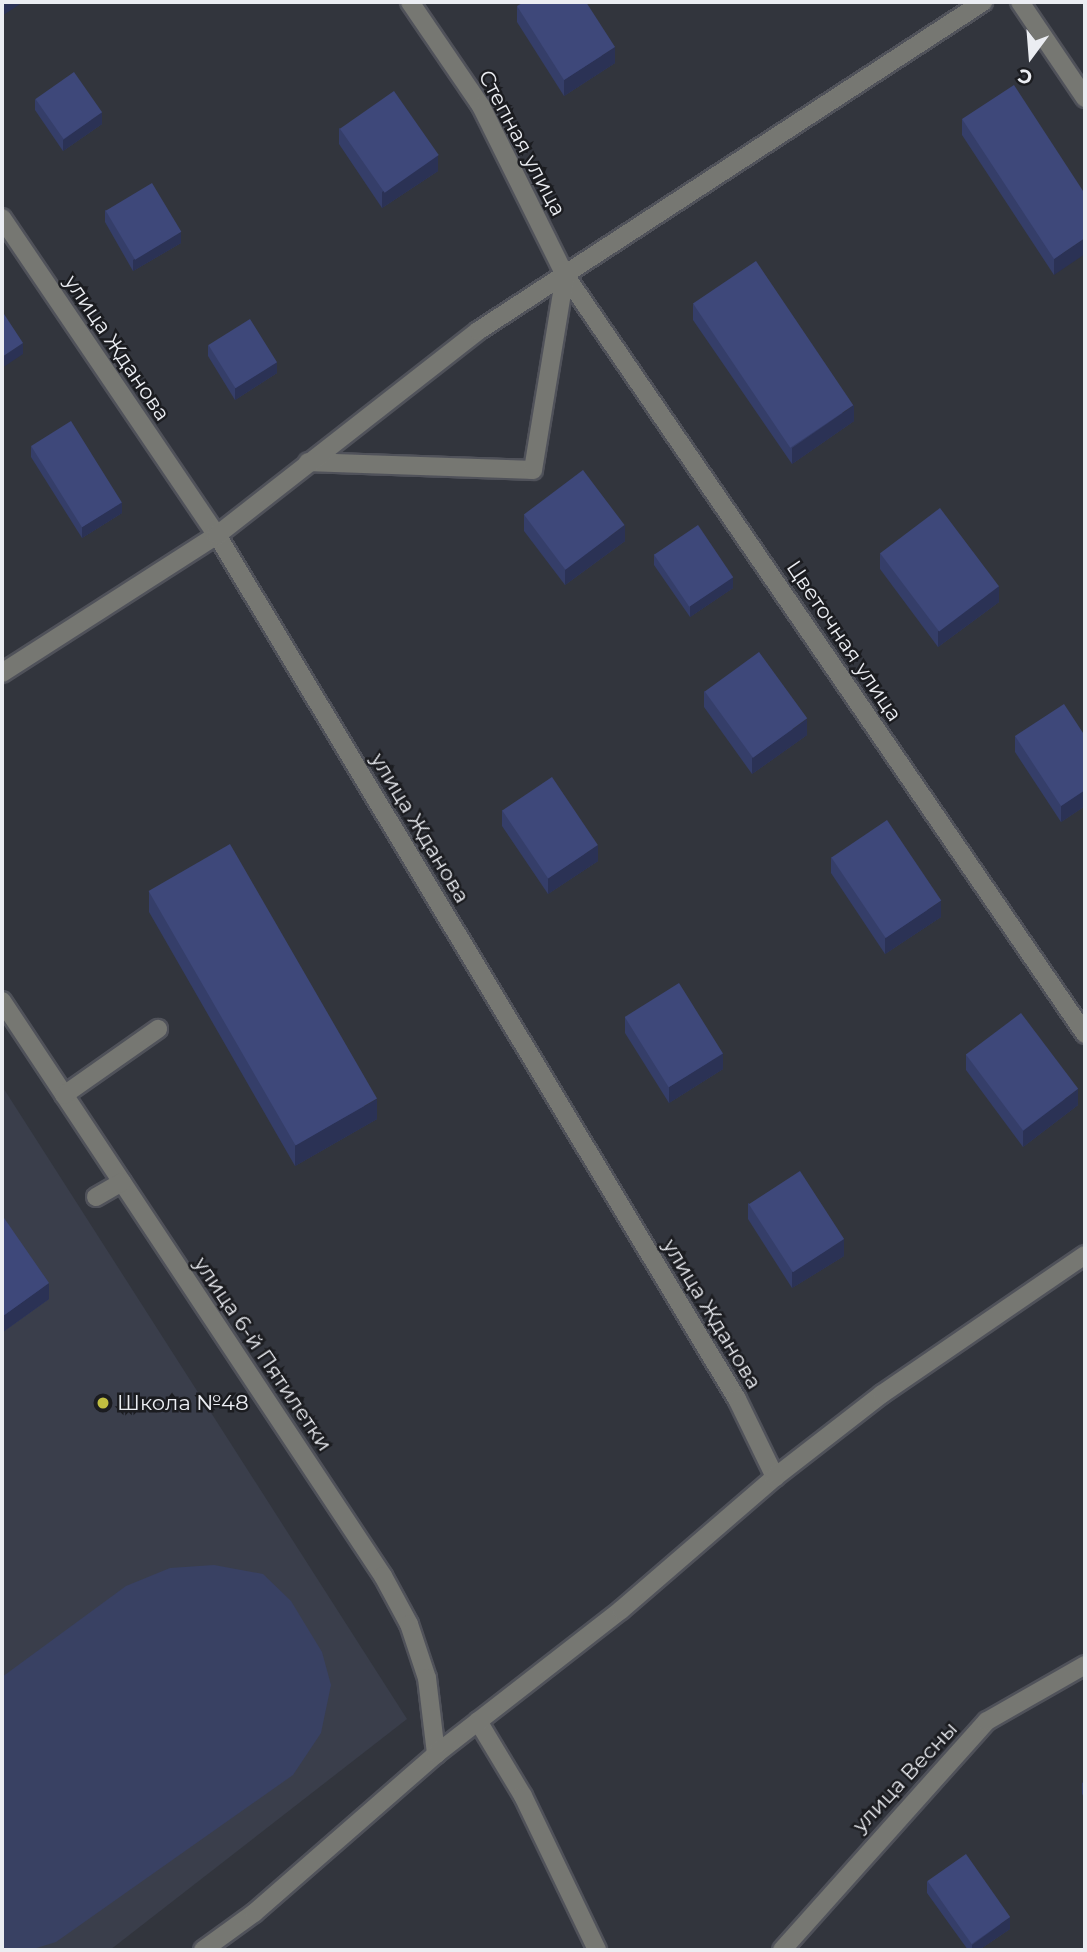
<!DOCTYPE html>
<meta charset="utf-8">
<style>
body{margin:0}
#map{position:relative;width:1087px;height:1952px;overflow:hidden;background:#32353d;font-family:Montserrat,sans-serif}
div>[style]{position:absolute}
.built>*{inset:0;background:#3a3e4b}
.green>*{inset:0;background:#394163}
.roads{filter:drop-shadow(2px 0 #50525a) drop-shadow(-2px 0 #50525a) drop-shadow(0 2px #50525a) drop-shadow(0 -2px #50525a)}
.minor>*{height:18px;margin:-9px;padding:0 9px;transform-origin:9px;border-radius:9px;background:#767772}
.wall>*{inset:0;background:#353e69}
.shaded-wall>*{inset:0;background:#2b3255}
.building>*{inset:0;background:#3e487a;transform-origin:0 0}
.dots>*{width:19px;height:19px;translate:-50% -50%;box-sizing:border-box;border:4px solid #1b1c20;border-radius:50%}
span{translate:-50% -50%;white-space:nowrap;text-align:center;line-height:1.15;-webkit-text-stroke:5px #1b1c20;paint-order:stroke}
.street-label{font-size:21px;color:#ebedf2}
.poi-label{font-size:21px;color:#ebedf2}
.left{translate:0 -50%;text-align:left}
.frame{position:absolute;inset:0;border:4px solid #ebedf2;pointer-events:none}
.north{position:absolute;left:996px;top:21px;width:70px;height:70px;-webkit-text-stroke:5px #1b1c20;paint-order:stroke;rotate:196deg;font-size:19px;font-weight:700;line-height:28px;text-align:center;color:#ebedf2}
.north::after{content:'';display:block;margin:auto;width:24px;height:32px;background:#ebedf2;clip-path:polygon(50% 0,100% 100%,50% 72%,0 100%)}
</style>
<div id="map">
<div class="built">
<div style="clip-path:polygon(2px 1086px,407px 1719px,110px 1950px,2px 1950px)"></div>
</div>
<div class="green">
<div style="clip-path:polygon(214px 1565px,263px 1574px,291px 1601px,322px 1652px,331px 1685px,321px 1733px,293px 1775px,56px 1942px,30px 1950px,2px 1950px,2px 1677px,126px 1586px,170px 1568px)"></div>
</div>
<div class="roads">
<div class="minor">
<div style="left:410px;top:2px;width:126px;rotate:55.7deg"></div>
<div style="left:481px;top:106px;width:189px;rotate:63.6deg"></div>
<div style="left:565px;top:275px;width:920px;rotate:55.58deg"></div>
<div style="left:1020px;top:2px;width:116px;rotate:55.9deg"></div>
<div style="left:2px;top:218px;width:383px;rotate:55.9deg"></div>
<div style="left:217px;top:535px;width:1008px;rotate:58.96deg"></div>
<div style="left:737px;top:1399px;width:87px;rotate:64deg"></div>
<div style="left:308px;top:462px;width:225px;rotate:2deg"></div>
<div style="left:533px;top:470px;width:198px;rotate:-80.7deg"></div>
<div style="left:2px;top:673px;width:255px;rotate:-32.7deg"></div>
<div style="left:217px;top:535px;width:331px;rotate:-38deg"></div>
<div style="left:478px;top:331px;width:603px;rotate:-33.08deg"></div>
<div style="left:2px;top:1001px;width:690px;rotate:56.47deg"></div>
<div style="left:383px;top:1576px;width:55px;rotate:61.6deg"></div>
<div style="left:409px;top:1624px;width:57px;rotate:71.6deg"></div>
<div style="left:427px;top:1678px;width:77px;rotate:83.2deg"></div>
<div style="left:64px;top:1095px;width:115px;rotate:-35.1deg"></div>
<div style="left:96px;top:1197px;width:30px;rotate:-30deg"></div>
<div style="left:478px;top:1721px;width:87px;rotate:59deg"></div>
<div style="left:523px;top:1796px;width:171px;rotate:64.3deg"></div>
<div style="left:203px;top:1950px;width:63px;rotate:-36deg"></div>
<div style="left:254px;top:1913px;width:242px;rotate:-41.1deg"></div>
<div style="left:436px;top:1754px;width:234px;rotate:-37.9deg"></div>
<div style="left:621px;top:1610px;width:203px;rotate:-40.8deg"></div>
<div style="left:775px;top:1477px;width:135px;rotate:-37.8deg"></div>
<div style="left:882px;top:1394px;width:246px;rotate:-34.4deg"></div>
<div style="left:782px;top:1950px;width:307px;rotate:-48.2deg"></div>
<div style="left:987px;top:1721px;width:113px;rotate:-29.7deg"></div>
</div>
</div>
<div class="wall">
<div style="clip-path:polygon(517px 6px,615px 63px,564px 96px,517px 22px)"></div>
<div style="clip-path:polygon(35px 99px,102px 124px,63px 151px,35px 110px)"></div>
<div style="clip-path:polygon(962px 119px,1085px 194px,1054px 275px,962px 135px)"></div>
<div style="clip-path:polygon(339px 128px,438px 171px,382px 208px,339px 144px)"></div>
<div style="clip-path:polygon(105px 210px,181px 243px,133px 271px,105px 222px)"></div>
<div style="clip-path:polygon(693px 304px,854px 421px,792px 464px,693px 320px)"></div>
<div style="clip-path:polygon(208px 345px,277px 373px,235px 400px,208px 356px)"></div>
<div style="clip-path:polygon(31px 446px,122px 513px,82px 538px,31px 457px)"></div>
<div style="clip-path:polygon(524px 515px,625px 541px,565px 585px,524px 531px)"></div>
<div style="clip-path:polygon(880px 553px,999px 602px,938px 647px,880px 569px)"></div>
<div style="clip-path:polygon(654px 554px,733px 588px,690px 617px,654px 565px)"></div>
<div style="clip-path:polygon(704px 691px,807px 735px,752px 774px,704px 707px)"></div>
<div style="clip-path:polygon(1015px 736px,1085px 736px,1085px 806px,1061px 822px,1015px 752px)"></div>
<div style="clip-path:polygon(502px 810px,598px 861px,548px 894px,502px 826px)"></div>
<div style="clip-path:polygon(831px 857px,941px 917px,885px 954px,831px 873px)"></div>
<div style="clip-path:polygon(149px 891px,377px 1119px,295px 1166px,149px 912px)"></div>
<div style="clip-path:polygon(625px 1017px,723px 1069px,669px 1103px,625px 1033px)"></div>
<div style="clip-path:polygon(966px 1054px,1078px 1105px,1023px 1147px,966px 1070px)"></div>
<div style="clip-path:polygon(748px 1203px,844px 1256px,792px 1288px,748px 1219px)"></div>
<div style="clip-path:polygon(2px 1215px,49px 1299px,3px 1332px,2px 1330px)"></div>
<div style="clip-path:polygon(1085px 1781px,1085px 1799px,1082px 1794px,1082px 1783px)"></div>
<div style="clip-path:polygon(927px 1881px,1010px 1929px,979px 1950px,968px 1950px,927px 1893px)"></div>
</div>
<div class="shaded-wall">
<div style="clip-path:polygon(7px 2px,23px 2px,2px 16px,2px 5px)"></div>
<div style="clip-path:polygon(615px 47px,615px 63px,564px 96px,564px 80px)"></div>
<div style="clip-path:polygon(102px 112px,102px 124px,63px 151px,63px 140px)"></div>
<div style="clip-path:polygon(438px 155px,438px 171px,382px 208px,382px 192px)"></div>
<div style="clip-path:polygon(181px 232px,181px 243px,133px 271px,133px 260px)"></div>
<div style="clip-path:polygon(1085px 238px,1085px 254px,1054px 275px,1054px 259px)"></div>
<div style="clip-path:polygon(23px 343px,23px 354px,2px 368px,2px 357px)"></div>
<div style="clip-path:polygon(277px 362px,277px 373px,235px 400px,235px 388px)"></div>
<div style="clip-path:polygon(854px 405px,854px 421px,792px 464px,792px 448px)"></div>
<div style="clip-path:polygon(122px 502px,122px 513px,82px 538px,82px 527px)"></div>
<div style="clip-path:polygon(625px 525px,625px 541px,565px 585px,565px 569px)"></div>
<div style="clip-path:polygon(733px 577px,733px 588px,690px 617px,690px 606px)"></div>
<div style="clip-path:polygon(999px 586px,999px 602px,938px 647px,938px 631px)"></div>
<div style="clip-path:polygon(807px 719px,807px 735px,752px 774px,752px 758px)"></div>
<div style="clip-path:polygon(1085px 790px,1085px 806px,1061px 822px,1061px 806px)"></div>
<div style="clip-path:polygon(598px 845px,598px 861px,548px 894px,548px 878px)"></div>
<div style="clip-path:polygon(941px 901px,941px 917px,885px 954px,885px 938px)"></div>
<div style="clip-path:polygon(723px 1053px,723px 1069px,669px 1103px,669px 1087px)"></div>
<div style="clip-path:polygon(1078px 1089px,1078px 1105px,1023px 1147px,1023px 1131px)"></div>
<div style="clip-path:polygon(377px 1099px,377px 1119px,295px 1166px,295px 1145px)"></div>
<div style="clip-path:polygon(844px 1239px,844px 1256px,792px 1288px,792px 1272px)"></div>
<div style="clip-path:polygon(49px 1283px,49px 1299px,3px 1332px,3px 1316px)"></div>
<div style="clip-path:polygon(1010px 1917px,1010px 1929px,979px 1950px,972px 1950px,972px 1945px)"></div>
</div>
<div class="building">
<div style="clip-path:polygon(524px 2px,586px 2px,615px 47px,564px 80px,517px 6px)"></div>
<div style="left:74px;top:72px;width:49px;height:47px;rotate:55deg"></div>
<div style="clip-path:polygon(1014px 85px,1085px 194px,1085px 238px,1054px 259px,962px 119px)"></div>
<div style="left:394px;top:91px;width:78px;height:66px;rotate:55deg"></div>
<div style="left:152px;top:183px;width:57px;height:54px;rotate:59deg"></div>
<div style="left:756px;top:261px;width:174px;height:76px;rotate:56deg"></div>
<div style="clip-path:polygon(2px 311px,23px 343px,2px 357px)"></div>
<div style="left:250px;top:319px;width:51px;height:49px;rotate:58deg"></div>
<div style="left:71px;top:421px;width:96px;height:47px;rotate:58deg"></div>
<div style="left:583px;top:470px;width:69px;height:74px;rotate:53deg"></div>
<div style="left:940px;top:508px;width:98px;height:75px;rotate:53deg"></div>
<div style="left:698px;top:525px;width:63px;height:53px;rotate:56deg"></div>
<div style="left:759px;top:652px;width:82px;height:67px;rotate:54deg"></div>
<div style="clip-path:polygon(1064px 704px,1085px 736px,1085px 790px,1061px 806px,1015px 736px)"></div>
<div style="left:552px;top:777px;width:82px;height:60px;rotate:56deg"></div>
<div style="left:887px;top:820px;width:97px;height:67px;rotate:56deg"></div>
<div style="left:230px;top:844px;width:294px;height:94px;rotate:60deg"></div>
<div style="left:679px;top:983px;width:83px;height:64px;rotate:58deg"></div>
<div style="left:1021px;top:1013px;width:95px;height:69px;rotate:53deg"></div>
<div style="left:800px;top:1171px;width:81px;height:61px;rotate:57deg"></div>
<div style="clip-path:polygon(2px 1215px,49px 1283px,3px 1316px,2px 1314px)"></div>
<div style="left:966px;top:1854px;width:77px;height:47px;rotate:55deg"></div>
</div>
<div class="dots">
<div style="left:103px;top:1403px;background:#c1be40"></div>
</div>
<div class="street-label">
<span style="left:522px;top:143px;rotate:62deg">Степная улица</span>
<span style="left:117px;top:348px;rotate:56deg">улица Жданова</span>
<span style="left:844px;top:641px;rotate:56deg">Цветочная улица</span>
<span style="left:420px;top:828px;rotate:59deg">улица Жданова</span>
<span style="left:712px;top:1314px;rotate:59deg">улица Жданова</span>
<span style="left:263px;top:1354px;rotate:56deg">улица 6-й Пятилетки</span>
<span style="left:905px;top:1777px;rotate:-47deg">улица Весны</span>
</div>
<div class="poi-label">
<span class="left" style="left:117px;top:1403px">Школа №48</span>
</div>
<div class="frame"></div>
<div class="north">С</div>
</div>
